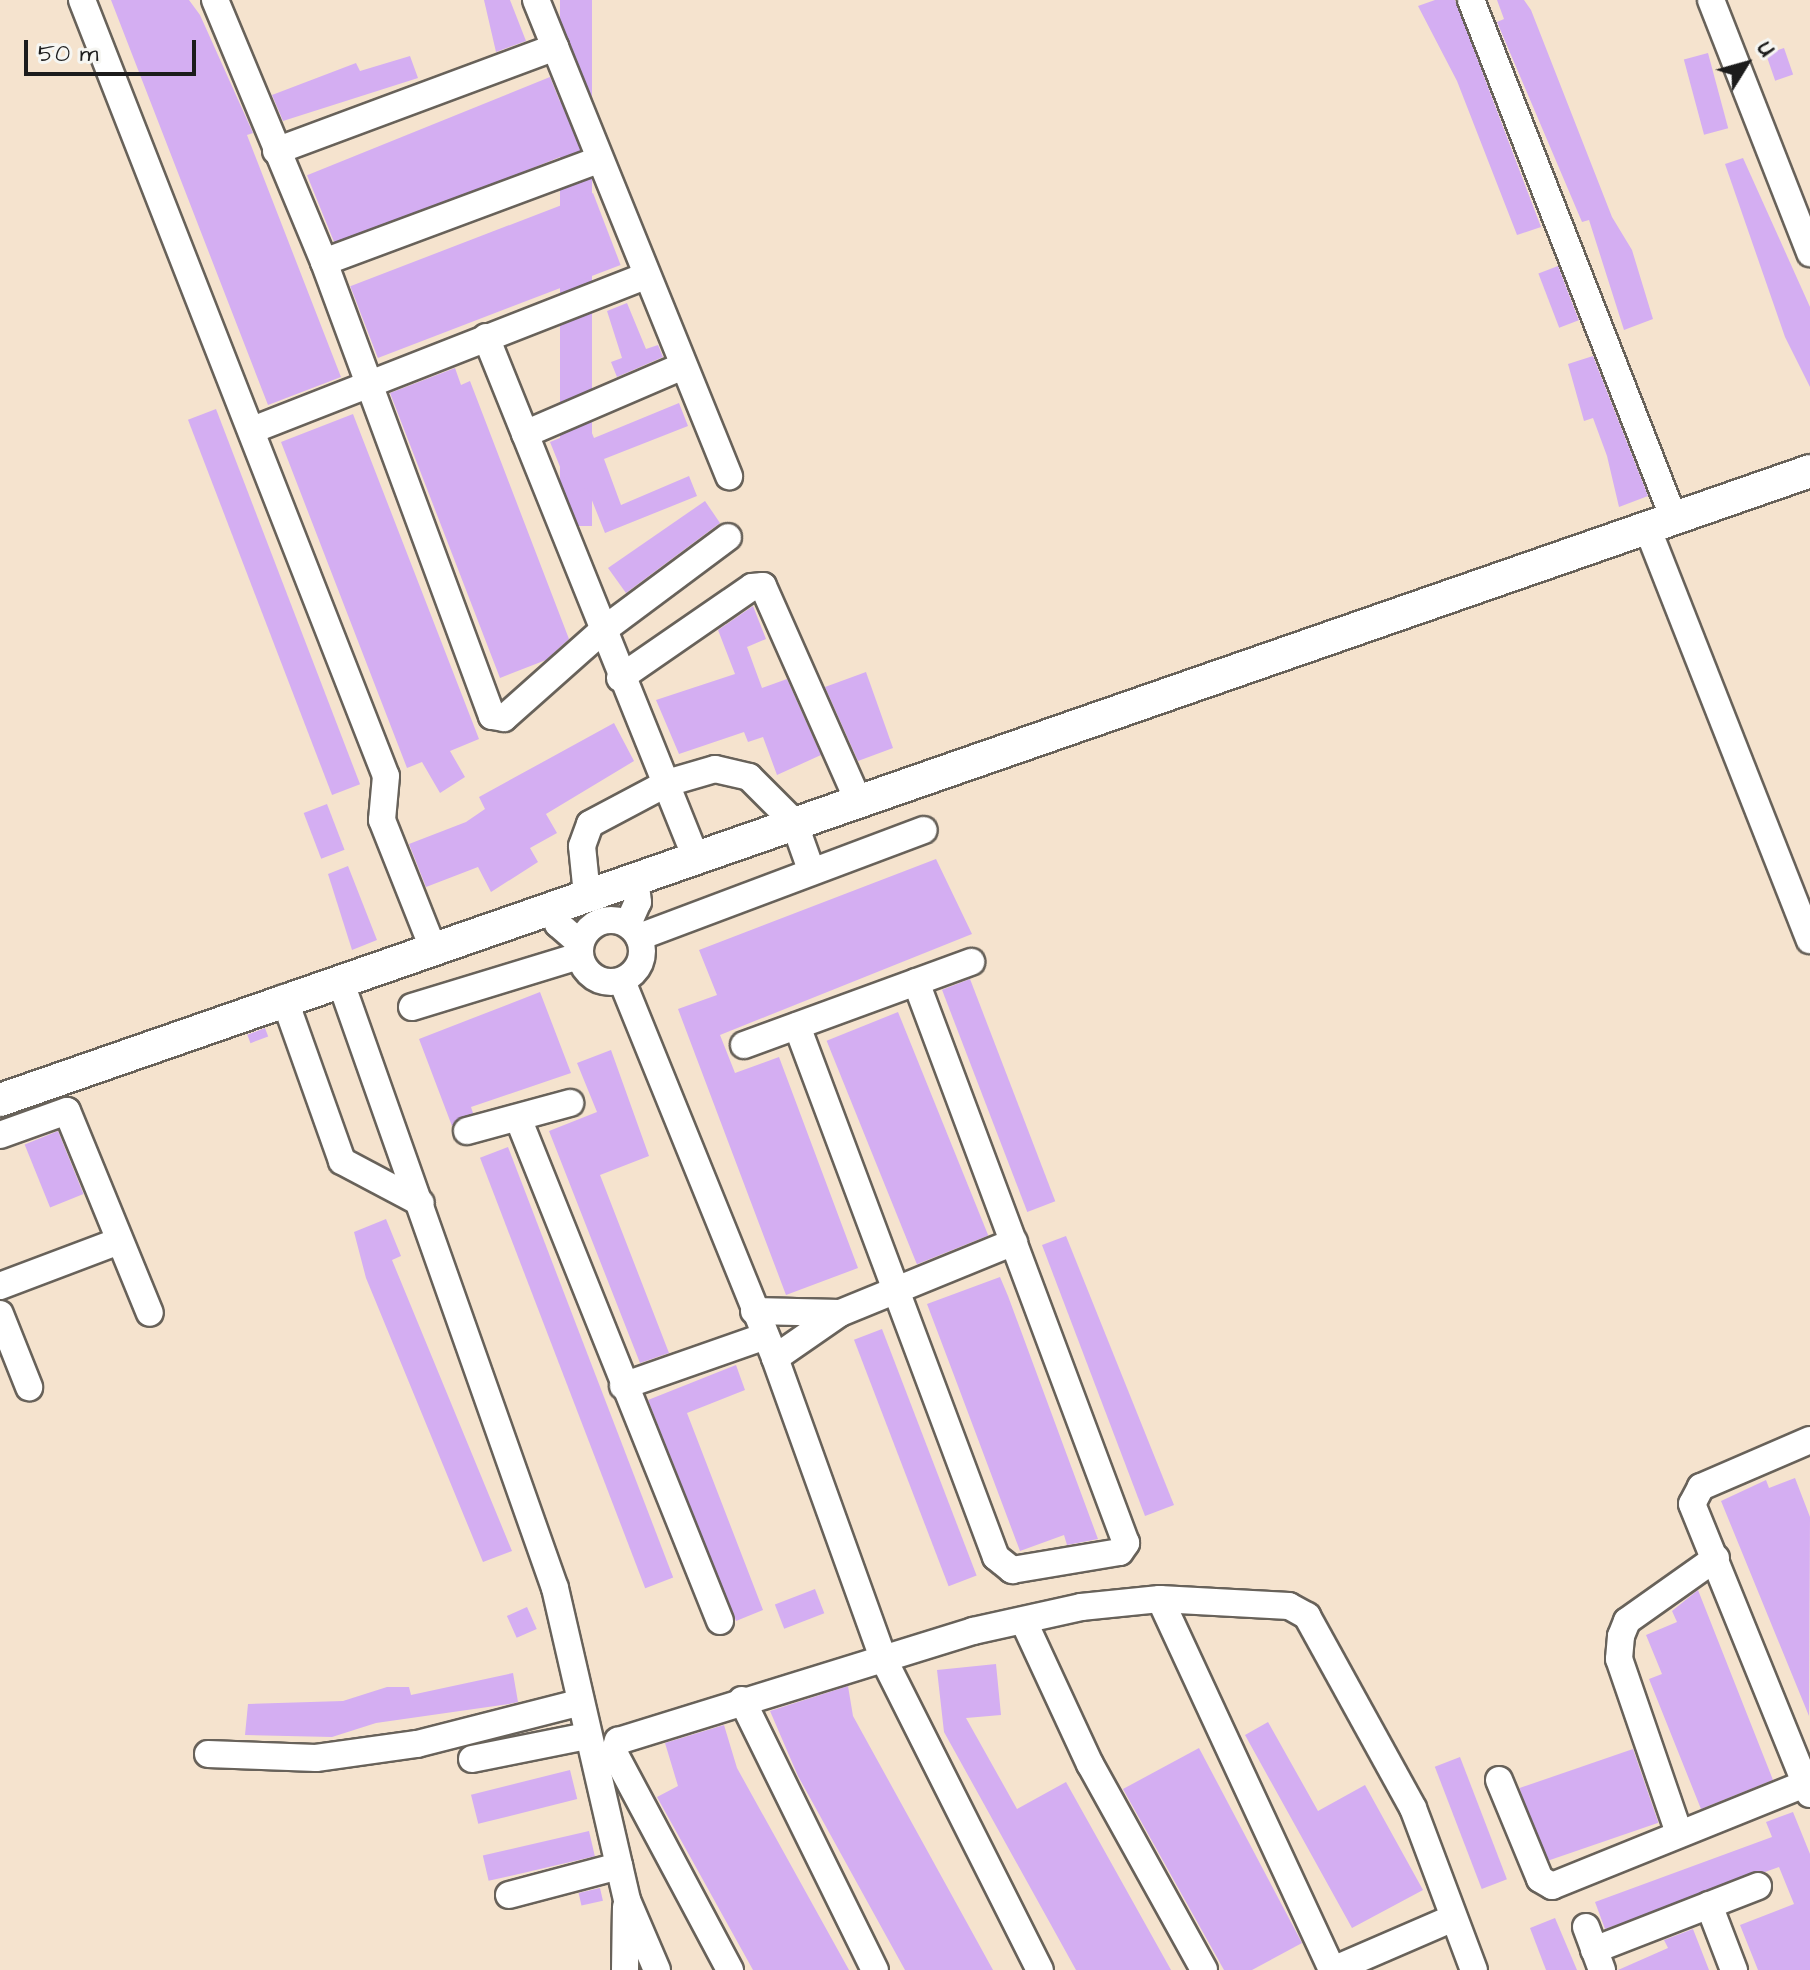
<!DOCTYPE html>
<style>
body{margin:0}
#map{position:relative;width:1810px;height:1970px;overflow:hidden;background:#f5e3ce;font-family:"Architects Daughter",sans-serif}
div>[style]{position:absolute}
.building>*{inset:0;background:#d4aef2;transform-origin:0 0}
.roads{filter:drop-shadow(2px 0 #68625a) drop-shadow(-2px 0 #68625a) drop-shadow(0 2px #68625a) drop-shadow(0 -2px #68625a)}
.minor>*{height:26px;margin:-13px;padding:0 13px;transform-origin:13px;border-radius:13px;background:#fff}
.minor>.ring{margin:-13px;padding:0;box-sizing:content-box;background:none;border:26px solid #fff;border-radius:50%}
.tertiary>*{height:32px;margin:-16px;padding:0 16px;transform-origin:16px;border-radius:16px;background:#fff}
span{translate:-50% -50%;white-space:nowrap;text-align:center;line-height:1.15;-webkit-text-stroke:6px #f6f6f2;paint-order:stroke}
.north{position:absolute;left:1706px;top:24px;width:80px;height:80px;-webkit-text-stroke:6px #f6f6f2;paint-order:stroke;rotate:53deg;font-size:22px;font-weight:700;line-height:32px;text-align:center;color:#1c1c1c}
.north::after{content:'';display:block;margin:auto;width:28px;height:36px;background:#1c1c1c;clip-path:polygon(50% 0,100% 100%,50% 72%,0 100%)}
.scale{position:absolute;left:24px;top:40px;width:172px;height:36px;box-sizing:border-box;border:4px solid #1c1c1c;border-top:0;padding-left:10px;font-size:24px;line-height:28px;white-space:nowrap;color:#1c1c1c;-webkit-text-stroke:6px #f6f6f2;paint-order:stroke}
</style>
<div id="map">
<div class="building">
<div style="clip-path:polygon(111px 0,189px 0,200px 15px,253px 133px,247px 135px,341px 377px,268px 405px)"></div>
<div style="clip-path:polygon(484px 0,510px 0,526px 41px,496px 52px)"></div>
<div style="left:560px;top:0;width:32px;height:526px"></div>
<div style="clip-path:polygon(1435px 0,1455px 0,1541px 227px,1517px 235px,1457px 81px,1418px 6px)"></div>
<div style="clip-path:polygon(1497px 0,1524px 0,1531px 10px,1612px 217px,1632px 250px,1653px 319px,1624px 330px,1589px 220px,1582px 222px,1497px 22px,1504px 19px)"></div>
<div style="left:1784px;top:48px;width:28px;height:19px;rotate:71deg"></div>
<div style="left:1708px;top:53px;width:78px;height:25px;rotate:75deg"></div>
<div style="clip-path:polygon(410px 56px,418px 78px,283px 121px,272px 95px,356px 63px,360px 71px)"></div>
<div style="left:550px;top:77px;width:78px;height:262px;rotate:68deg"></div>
<div style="clip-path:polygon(1743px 158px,1810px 307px,1810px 387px,1785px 337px,1725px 164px)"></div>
<div style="left:593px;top:193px;width:77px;height:260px;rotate:69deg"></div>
<div style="left:1558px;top:266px;width:58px;height:21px;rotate:69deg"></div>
<div style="clip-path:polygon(627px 303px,646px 349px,658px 345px,663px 357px,617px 377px,611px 362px,622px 358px,607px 311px)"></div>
<div style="clip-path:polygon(1593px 356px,1648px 496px,1619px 507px,1607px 456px,1593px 418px,1584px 421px,1568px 364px)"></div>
<div style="clip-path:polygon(455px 368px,461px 385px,470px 381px,569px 639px,546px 660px,500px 678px,390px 393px)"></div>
<div style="clip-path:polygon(679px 403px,688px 426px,604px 459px,621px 505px,689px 476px,697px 496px,605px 533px,587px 488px,571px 494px,550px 442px,589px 426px,594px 438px)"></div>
<div style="left:216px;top:409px;width:402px;height:30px;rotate:69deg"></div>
<div style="clip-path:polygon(353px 414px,479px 739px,450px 751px,465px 777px,440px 793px,422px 762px,407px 768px,281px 442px)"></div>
<div style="clip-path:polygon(705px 501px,720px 523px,626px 593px,608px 568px)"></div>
<div style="clip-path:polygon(753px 606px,766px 639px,747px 647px,762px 688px,787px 679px,821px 755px,777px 775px,763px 737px,748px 742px,744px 732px,679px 754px,656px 700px,735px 674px,718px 630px)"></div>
<div style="clip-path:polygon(866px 672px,893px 748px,858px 761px,825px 687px)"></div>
<div style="clip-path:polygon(614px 723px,634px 761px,546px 814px,557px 833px,530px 848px,538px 862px,491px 892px,478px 867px,426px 887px,409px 844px,466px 822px,485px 809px,479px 797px)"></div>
<div style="left:327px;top:804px;width:49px;height:25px;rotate:69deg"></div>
<div style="clip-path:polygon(936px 859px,972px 934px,720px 1035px,735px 1073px,779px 1057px,858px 1268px,786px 1295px,678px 1009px,717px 995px,699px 950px)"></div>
<div style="clip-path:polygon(348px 866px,377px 940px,352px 950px,328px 874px)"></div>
<div style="left:970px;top:979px;width:238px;height:30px;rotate:69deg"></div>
<div style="clip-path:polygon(540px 992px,571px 1073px,471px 1107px,473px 1113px,452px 1126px,419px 1039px)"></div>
<div style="left:898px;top:1012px;width:241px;height:77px;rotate:68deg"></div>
<div style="left:265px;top:1028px;width:9px;height:19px;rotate:69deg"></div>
<div style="clip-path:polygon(611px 1050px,649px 1156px,600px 1175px,669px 1353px,640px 1363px,549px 1131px,597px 1112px,577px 1063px)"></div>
<div style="left:58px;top:1131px;width:68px;height:36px;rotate:68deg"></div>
<div style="left:508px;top:1147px;width:461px;height:30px;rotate:69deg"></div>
<div style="clip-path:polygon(386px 1219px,401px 1256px,392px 1260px,512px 1551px,483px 1562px,366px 1278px,354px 1232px)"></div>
<div style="clip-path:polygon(1066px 1236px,1174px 1505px,1145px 1516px,1042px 1245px)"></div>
<div style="clip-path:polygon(1000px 1277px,1008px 1296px,1098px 1539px,1067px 1545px,1064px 1535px,1020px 1551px,955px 1378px,927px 1304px)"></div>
<div style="left:882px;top:1329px;width:264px;height:30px;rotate:69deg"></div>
<div style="clip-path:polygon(736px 1365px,745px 1390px,687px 1413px,763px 1610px,736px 1621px,648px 1400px)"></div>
<div style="clip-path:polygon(1795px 1478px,1810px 1517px,1809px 1716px,1721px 1501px,1766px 1480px,1769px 1488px)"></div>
<div style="left:815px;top:1589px;width:26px;height:43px;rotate:69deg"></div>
<div style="clip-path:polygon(1698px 1590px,1773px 1780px,1701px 1809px,1649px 1679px,1662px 1674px,1646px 1635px,1677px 1622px,1672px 1611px)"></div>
<div style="left:527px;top:1607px;width:24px;height:22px;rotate:66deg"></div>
<div style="clip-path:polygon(996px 1664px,1001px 1715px,966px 1718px,1017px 1809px,1066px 1782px,1171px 1970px,1076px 1970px,944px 1732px,937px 1670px)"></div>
<div style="clip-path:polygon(513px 1673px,518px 1702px,509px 1704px,376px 1723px,332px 1737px,245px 1735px,248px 1704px,343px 1701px,387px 1687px,409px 1687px,411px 1695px)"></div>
<div style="clip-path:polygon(848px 1686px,853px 1716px,993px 1970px,905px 1970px,798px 1776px,770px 1711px)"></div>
<div style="clip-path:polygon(1268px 1722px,1318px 1811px,1365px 1785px,1423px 1890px,1352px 1928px,1245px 1735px)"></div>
<div style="clip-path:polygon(724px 1725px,737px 1768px,849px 1970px,753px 1970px,657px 1797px,678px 1786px,665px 1743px)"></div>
<div style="clip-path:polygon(1199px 1748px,1302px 1943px,1252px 1970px,1224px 1970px,1123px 1789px)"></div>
<div style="left:1633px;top:1749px;width:78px;height:120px;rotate:71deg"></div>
<div style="left:1460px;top:1757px;width:131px;height:27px;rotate:69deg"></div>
<div style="left:570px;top:1770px;width:30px;height:102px;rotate:76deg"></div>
<div style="clip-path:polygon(1793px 1812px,1810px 1854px,1810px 1970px,1758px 1970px,1740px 1925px,1794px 1904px,1779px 1867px,1605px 1929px,1595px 1902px,1772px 1837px,1766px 1822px)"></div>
<div style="left:589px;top:1831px;width:26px;height:109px;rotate:77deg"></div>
<div style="left:600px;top:1888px;width:13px;height:22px;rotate:77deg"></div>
<div style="clip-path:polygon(1555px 1918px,1577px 1970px,1546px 1970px,1530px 1928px)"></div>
<div style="clip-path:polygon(1693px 1929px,1709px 1970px,1618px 1970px,1668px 1948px,1664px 1940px)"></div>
</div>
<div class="roads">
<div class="minor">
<div style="left:82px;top:0;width:833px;rotate:68.61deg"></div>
<div style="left:386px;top:776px;width:44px;rotate:95.2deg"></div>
<div style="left:382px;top:820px;width:138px;rotate:68.3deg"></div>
<div style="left:215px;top:0;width:284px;rotate:67.4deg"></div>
<div style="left:324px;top:262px;width:484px;rotate:69.7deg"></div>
<div style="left:492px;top:716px;width:12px;rotate:9deg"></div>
<div style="left:504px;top:718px;width:131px;rotate:-41.6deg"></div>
<div style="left:602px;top:631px;width:157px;rotate:-36.7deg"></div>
<div style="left:536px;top:0;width:514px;rotate:67.93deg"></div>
<div style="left:1471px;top:0;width:557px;rotate:68.64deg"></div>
<div style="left:1711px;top:0;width:272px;rotate:68.6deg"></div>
<div style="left:276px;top:151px;width:298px;rotate:-20.4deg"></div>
<div style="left:324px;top:262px;width:293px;rotate:-20.4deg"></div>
<div style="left:486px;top:337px;width:562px;rotate:68.05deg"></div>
<div style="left:255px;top:429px;width:420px;rotate:-21.4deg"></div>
<div style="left:525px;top:434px;width:172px;rotate:-23.3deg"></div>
<div style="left:1647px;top:527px;width:444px;rotate:68.5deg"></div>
<div style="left:620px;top:678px;width:160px;rotate:-34.6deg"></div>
<div style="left:752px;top:587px;width:11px;rotate:-5deg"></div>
<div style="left:763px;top:586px;width:232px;rotate:66.1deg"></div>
<div style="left:587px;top:895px;width:49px;rotate:-95.8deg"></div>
<div style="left:582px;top:846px;width:23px;rotate:-70deg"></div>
<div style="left:590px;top:824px;width:87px;rotate:-28deg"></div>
<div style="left:667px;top:783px;width:50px;rotate:-16.3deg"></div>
<div style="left:715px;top:769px;width:35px;rotate:13deg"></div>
<div style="left:749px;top:777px;width:64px;rotate:45deg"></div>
<div style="left:794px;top:822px;width:48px;rotate:70.4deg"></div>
<div style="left:553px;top:906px;width:19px;rotate:74deg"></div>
<div style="left:558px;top:924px;width:29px;rotate:41deg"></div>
<div class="ring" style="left:580px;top:920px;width:36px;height:36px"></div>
<div style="left:628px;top:924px;width:24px;rotate:-66deg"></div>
<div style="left:638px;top:902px;width:23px;rotate:-97deg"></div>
<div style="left:639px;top:937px;width:304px;rotate:-20.6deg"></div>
<div style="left:340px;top:980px;width:645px;rotate:70.53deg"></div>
<div style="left:555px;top:1588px;width:320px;rotate:77deg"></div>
<div style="left:627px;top:1900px;width:76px;rotate:66.8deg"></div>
<div style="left:622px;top:981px;width:407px;rotate:67.9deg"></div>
<div style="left:775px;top:1358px;width:319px;rotate:70.2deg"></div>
<div style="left:883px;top:1658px;width:349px;rotate:63.3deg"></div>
<div style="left:284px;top:998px;width:173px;rotate:70.4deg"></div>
<div style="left:342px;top:1161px;width:89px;rotate:28deg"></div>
<div style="left:412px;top:1007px;width:175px;rotate:-17deg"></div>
<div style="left:797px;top:1026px;width:567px;rotate:69.46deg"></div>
<div style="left:996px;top:1557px;width:21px;rotate:39deg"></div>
<div style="left:1012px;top:1570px;width:109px;rotate:-9.5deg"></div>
<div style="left:1120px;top:1552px;width:11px;rotate:-56deg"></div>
<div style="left:1126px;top:1543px;width:599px;rotate:-110.52deg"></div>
<div style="left:744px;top:1045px;width:242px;rotate:-20.1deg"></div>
<div style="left:518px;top:1118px;width:542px;rotate:68.12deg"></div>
<div style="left:467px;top:1131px;width:107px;rotate:-15.2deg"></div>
<div style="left:0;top:1135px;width:71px;rotate:-19.7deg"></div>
<div style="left:67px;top:1111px;width:218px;rotate:67.7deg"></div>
<div style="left:0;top:1286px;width:127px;rotate:-20.7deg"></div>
<div style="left:754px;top:1311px;width:86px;rotate:1.3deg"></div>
<div style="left:840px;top:1313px;width:79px;rotate:145.3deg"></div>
<div style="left:840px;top:1313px;width:188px;rotate:-22.2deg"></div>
<div style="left:0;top:1314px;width:79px;rotate:68.3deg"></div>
<div style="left:623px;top:1386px;width:151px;rotate:-19.3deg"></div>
<div style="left:1810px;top:1440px;width:119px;rotate:156.7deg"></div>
<div style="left:1701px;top:1487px;width:19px;rotate:118deg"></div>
<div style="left:1692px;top:1504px;width:313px;rotate:67.9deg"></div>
<div style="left:1160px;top:1599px;width:409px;rotate:65.1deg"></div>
<div style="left:1024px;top:1622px;width:157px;rotate:65.1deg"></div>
<div style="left:1090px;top:1764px;width:235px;rotate:61deg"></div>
<div style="left:742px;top:1700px;width:301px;rotate:63.8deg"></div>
<div style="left:208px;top:1754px;width:108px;rotate:2.1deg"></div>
<div style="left:316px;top:1758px;width:102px;rotate:-7.9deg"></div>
<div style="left:417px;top:1744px;width:166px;rotate:-14.3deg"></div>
<div style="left:472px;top:1759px;width:117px;rotate:-11.3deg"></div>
<div style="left:1499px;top:1780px;width:107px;rotate:67.5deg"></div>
<div style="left:1540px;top:1879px;width:14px;rotate:30deg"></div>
<div style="left:1552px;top:1886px;width:278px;rotate:-22deg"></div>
<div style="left:1679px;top:1833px;width:184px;rotate:-109deg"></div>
<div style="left:1619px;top:1659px;width:23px;rotate:-85deg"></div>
<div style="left:1621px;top:1636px;width:16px;rotate:-68deg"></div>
<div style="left:1627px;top:1621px;width:109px;rotate:-35.3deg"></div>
<div style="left:509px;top:1895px;width:114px;rotate:-14.8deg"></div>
<div style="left:1709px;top:1905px;width:70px;rotate:69deg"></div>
<div style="left:1586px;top:1927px;width:46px;rotate:69.6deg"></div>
<div style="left:1594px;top:1950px;width:176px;rotate:-21.3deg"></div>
<div style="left:625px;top:1970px;width:63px;rotate:-89.1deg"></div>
<div style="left:730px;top:1970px;width:246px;rotate:-118.1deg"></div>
<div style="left:614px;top:1753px;width:13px;rotate:-72deg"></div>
<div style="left:618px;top:1741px;width:372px;rotate:-17.2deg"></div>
<div style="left:973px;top:1631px;width:111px;rotate:-12.5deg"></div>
<div style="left:1081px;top:1607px;width:79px;rotate:-5.8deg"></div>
<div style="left:1160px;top:1599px;width:129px;rotate:3.1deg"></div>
<div style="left:1289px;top:1606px;width:21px;rotate:29deg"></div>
<div style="left:1307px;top:1616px;width:219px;rotate:61.1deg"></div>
<div style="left:1413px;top:1808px;width:173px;rotate:69.4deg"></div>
<div style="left:1333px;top:1970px;width:131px;rotate:-23.4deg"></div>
</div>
<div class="tertiary">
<div style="left:0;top:1100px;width:1916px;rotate:-19.16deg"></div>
</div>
</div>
<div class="north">U</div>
<div class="scale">50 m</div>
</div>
